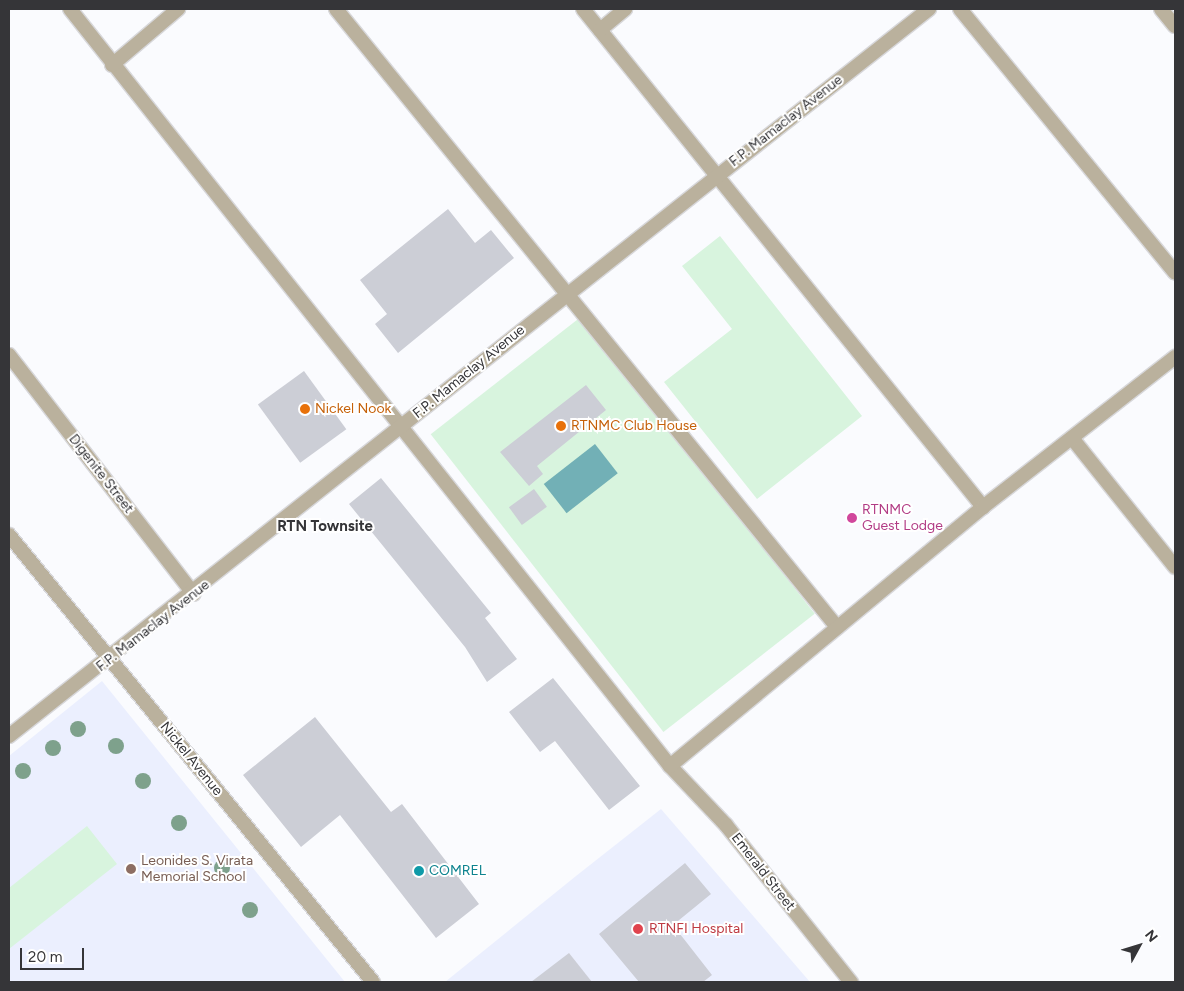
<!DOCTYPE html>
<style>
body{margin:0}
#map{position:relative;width:1184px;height:991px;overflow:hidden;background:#fafbfe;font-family:Figtree,sans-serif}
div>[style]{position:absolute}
.built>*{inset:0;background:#ebeffe}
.green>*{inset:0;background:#d8f4de;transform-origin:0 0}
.water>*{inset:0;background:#72b0b6;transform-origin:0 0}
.building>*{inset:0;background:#ccced6;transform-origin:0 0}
.roads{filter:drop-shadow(1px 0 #d7d7da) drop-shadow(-1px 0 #d7d7da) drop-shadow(0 1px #d7d7da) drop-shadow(0 -1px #d7d7da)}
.minor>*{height:14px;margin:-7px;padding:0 7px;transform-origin:7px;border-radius:7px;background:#bab19d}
.trees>*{width:16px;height:16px;margin:-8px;border-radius:50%;background:#7ea18c}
.dots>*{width:14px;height:14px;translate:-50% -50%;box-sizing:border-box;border:2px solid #fff;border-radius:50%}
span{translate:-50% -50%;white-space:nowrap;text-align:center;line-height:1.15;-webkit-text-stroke:4px #fff;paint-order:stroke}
.street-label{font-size:14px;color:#353538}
.food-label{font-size:14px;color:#c56008}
.left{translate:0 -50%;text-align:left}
.hotel-label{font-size:14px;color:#b23c85}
.education-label{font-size:14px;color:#785e54}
.culture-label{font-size:14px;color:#0d838f}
.health-label{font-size:14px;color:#be3a42}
.neighbourhood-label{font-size:15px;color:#353538;font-weight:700}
.frame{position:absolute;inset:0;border:10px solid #353538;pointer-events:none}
.north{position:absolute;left:1114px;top:921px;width:50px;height:50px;-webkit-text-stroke:4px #fff;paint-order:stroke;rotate:51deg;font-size:14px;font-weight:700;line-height:20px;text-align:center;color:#353538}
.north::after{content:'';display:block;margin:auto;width:18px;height:22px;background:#353538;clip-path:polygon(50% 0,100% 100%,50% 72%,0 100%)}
.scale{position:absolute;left:20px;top:948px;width:64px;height:22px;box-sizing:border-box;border:2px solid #353538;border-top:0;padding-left:6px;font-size:15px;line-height:18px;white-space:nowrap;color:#353538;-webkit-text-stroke:4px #fff;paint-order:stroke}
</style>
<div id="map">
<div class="built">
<div style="clip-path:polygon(102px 681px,345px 982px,9px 982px,9px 756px)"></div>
<div style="clip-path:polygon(661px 809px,810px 982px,445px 982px,576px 876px)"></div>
</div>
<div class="green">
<div style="clip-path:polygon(720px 236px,862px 416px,757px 499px,664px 382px,732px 329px,682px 266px)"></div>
<div style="left:582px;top:316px;width:378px;height:192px;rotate:52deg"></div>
<div style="clip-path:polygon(87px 826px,117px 864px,9px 949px,9px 888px)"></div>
</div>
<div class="water">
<div style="left:595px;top:444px;width:37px;height:65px;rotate:52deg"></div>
</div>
<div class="building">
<div style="clip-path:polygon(448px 209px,475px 243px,491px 230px,514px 258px,398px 353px,375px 324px,387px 314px,360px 280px)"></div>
<div style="left:304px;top:371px;width:72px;height:57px;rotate:54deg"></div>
<div style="clip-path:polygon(586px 385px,606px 410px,537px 466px,543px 474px,529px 486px,500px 452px)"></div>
<div style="clip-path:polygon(381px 478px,491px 613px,485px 618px,517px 659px,487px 682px,465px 647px,349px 504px)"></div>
<div style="left:534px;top:489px;width:22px;height:31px;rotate:54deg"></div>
<div style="clip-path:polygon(553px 678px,640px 786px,609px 810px,555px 741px,540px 752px,509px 712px)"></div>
<div style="clip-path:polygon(315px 717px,391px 812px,402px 804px,479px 904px,436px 938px,340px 815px,301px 847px,243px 775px)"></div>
<div style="clip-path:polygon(685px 863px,711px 894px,673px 925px,712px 975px,703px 982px,639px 982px,599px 934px)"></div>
<div style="clip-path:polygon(569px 953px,592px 982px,531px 982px)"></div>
</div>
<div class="roads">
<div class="minor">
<div style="left:70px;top:9px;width:966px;rotate:51.6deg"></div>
<div style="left:670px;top:766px;width:81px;rotate:46.5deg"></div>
<div style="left:726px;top:825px;width:201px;rotate:51.5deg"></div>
<div style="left:336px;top:9px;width:796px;rotate:50.97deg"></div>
<div style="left:583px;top:9px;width:639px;rotate:51.23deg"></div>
<div style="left:960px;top:9px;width:340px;rotate:50.8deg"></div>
<div style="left:1161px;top:9px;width:22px;rotate:51deg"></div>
<div style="left:600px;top:30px;width:33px;rotate:-40deg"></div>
<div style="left:112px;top:65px;width:87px;rotate:-40.3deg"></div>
<div style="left:9px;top:355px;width:302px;rotate:52.3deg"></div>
<div style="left:1072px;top:438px;width:165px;rotate:51.4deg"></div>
<div style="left:9px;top:535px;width:576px;rotate:50.84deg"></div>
<div style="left:9px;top:736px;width:1173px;rotate:-38.32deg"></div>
<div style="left:670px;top:766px;width:406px;rotate:-39.6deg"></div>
<div style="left:983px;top:507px;width:244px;rotate:-38deg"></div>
</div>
</div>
<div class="trees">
<div style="left:78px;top:729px"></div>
<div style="left:116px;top:746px"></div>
<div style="left:53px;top:748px"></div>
<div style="left:23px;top:771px"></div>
<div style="left:143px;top:781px"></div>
<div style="left:179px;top:823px"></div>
<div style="left:222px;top:868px"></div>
<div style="left:250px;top:910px"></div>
</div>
<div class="dots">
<div style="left:305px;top:409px;background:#e8710a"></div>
<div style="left:561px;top:426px;background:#e8710a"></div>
<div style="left:852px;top:518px;background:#d1479c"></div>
<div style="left:131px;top:869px;background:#8d6e63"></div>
<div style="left:419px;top:871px;background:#0f9aa8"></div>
<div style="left:638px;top:929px;background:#e0444e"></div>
</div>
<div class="street-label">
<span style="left:786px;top:121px;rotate:-38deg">F.P. Mamaclay Avenue</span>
<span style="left:469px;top:372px;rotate:-39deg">F.P. Mamaclay Avenue</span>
<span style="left:101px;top:474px;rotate:52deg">Digenite Street</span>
<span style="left:153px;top:626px;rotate:-38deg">F.P. Mamaclay Avenue</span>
<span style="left:191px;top:759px;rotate:51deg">Nickel Avenue</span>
<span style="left:763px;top:872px;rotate:52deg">Emerald Street</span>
</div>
<div class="food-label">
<span class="left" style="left:315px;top:409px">Nickel Nook</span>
<span class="left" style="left:571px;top:426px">RTNMC Club House</span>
</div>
<div class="hotel-label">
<span class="left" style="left:862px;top:518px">RTNMC<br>Guest Lodge</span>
</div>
<div class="education-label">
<span class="left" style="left:141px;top:869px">Leonides S. Virata<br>Memorial School</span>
</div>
<div class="culture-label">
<span class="left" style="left:429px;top:871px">COMREL</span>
</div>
<div class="health-label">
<span class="left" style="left:649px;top:929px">RTNFI Hospital</span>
</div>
<div class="neighbourhood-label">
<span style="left:325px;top:527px">RTN Townsite</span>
</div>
<div class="frame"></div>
<div class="north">N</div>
<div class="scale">20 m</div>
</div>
